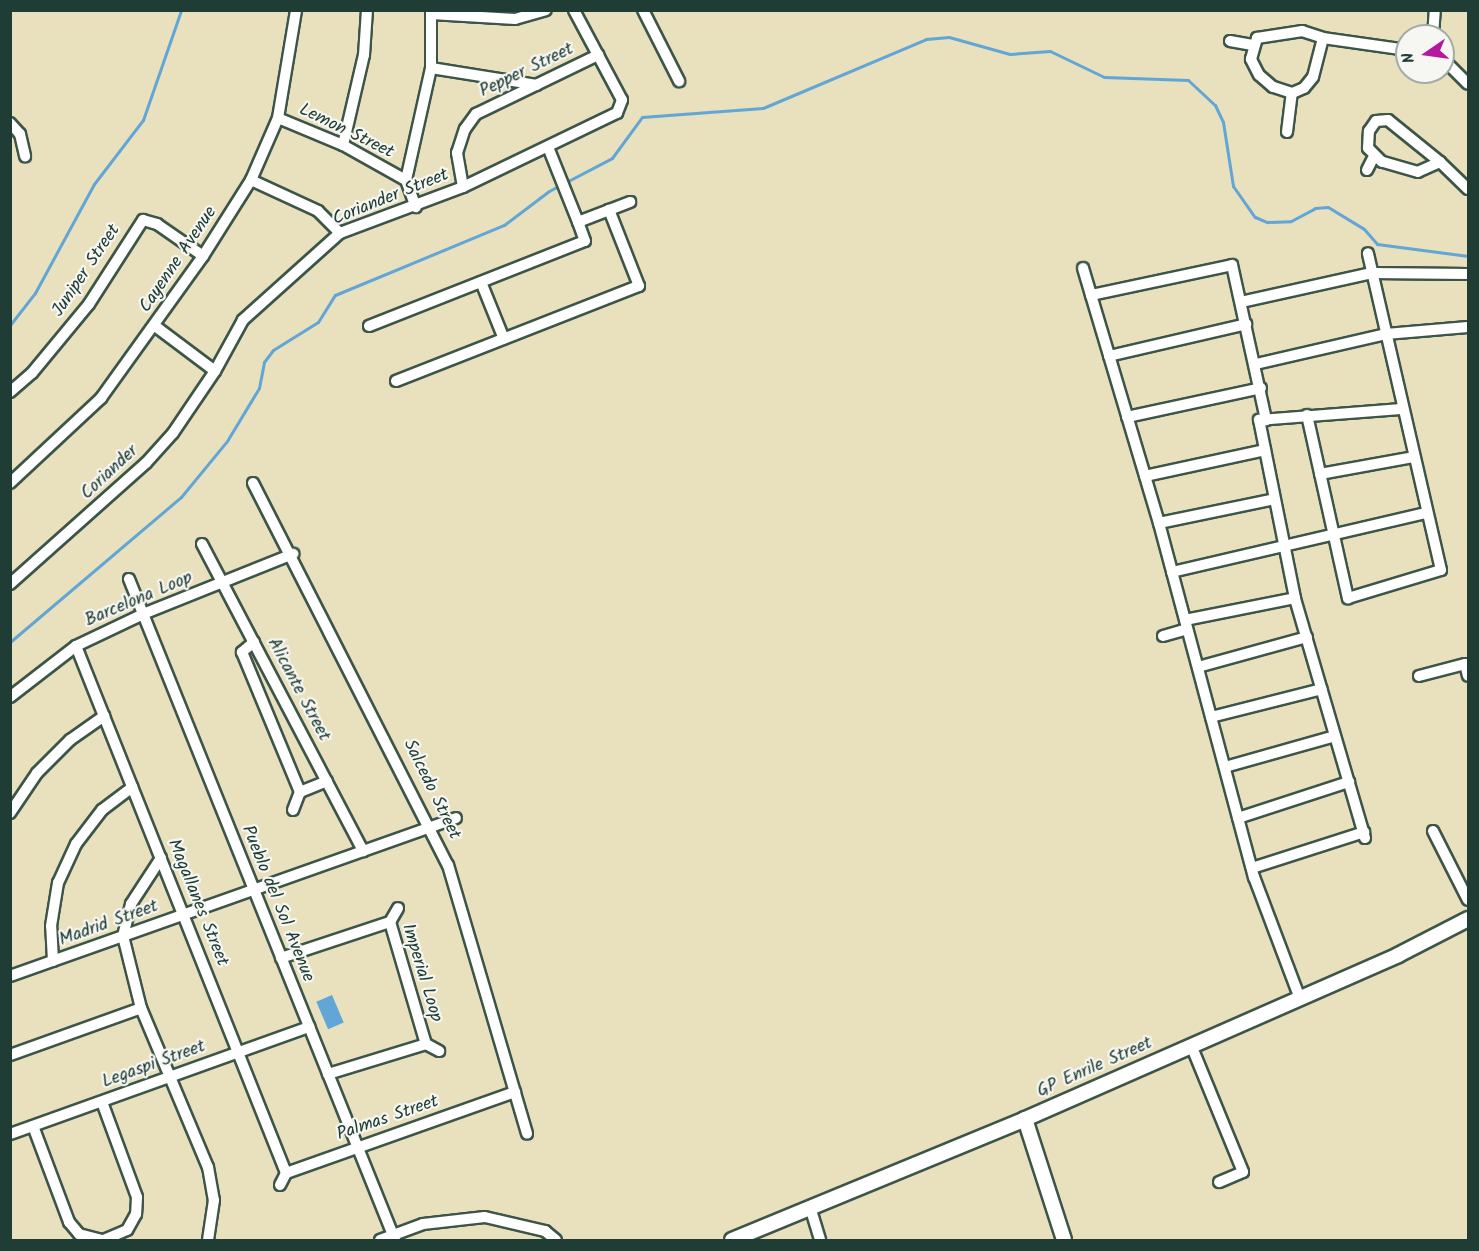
<!DOCTYPE html>
<style>
body{margin:0}
#map{position:relative;width:1479px;height:1251px;overflow:hidden;background:#e9e0bd;font-family:Kalam,sans-serif}
div>[style]{position:absolute}
.water>*{inset:0;background:#61a6d6;transform-origin:0 0}
.stream>*{height:3px;margin:-1.5px;padding:0 1.5px;transform-origin:1.5px;border-radius:1.5px;background:#61a6d6}
.roads{filter:drop-shadow(2px 0 #3d5549) drop-shadow(-2px 0 #3d5549) drop-shadow(0 2px #3d5549) drop-shadow(0 -2px #3d5549)}
.minor>*{height:10px;margin:-5px;padding:0 5px;transform-origin:5px;border-radius:5px;background:#fff}
.tertiary>*{height:14px;margin:-7px;padding:0 7px;transform-origin:7px;border-radius:7px;background:#fff}
span{translate:-50% -50%;white-space:nowrap;text-align:center;line-height:1.15;-webkit-text-stroke:4.5px #f6f6f2;paint-order:stroke}
.street-label{font-size:18px;color:#1f3d34}
.frame{position:absolute;inset:0;border:12px solid #1f3d34;pointer-events:none}
.north{position:absolute;left:1395px;top:24px;width:60px;height:60px;box-sizing:border-box;background:#f6f6f2;border:2px solid #a0aca6;border-radius:50%;rotate:257deg;font-size:16px;font-weight:700;line-height:24px;text-align:center;color:#1f3d34}
.north::after{content:'';display:block;margin:auto;width:21px;height:27px;background:#b5179e;clip-path:polygon(50% 0,100% 100%,50% 72%,0 100%)}
</style>
<div id="map">
<div class="water">
<div style="left:332px;top:995px;width:30px;height:17px;rotate:67deg"></div>
</div>
<div class="stream">
<div style="left:10px;top:325px;width:41px;rotate:-52deg"></div>
<div style="left:35px;top:293px;width:124px;rotate:-61.6deg"></div>
<div style="left:94px;top:184px;width:81px;rotate:-52.6deg"></div>
<div style="left:143px;top:120px;width:116px;rotate:-70.9deg"></div>
<div style="left:10px;top:642px;width:224px;rotate:-40.3deg"></div>
<div style="left:181px;top:497px;width:72px;rotate:-50.6deg"></div>
<div style="left:227px;top:441px;width:62px;rotate:-58.9deg"></div>
<div style="left:259px;top:388px;width:26px;rotate:-79deg"></div>
<div style="left:264px;top:362px;width:15px;rotate:-53deg"></div>
<div style="left:273px;top:350px;width:53px;rotate:-31.9deg"></div>
<div style="left:318px;top:322px;width:32px;rotate:-58deg"></div>
<div style="left:335px;top:295px;width:183px;rotate:-22.5deg"></div>
<div style="left:504px;top:225px;width:56px;rotate:-37.1deg"></div>
<div style="left:549px;top:191px;width:71px;rotate:-27.6deg"></div>
<div style="left:612px;top:158px;width:51px;rotate:-53.8deg"></div>
<div style="left:642px;top:117px;width:121px;rotate:-4.3deg"></div>
<div style="left:763px;top:108px;width:177px;rotate:-22.9deg"></div>
<div style="left:926px;top:39px;width:23px;rotate:-5deg"></div>
<div style="left:949px;top:37px;width:63px;rotate:15.6deg"></div>
<div style="left:1010px;top:54px;width:40px;rotate:-4.3deg"></div>
<div style="left:1050px;top:51px;width:60px;rotate:25.7deg"></div>
<div style="left:1104px;top:77px;width:84px;rotate:2deg"></div>
<div style="left:1188px;top:80px;width:37px;rotate:43deg"></div>
<div style="left:1215px;top:105px;width:19px;rotate:65deg"></div>
<div style="left:1223px;top:122px;width:65px;rotate:81.1deg"></div>
<div style="left:1233px;top:186px;width:38px;rotate:55deg"></div>
<div style="left:1255px;top:217px;width:13px;rotate:23deg"></div>
<div style="left:1267px;top:222px;width:24px;rotate:-2deg"></div>
<div style="left:1291px;top:221px;width:27px;rotate:-28deg"></div>
<div style="left:1315px;top:208px;width:13px;rotate:-4deg"></div>
<div style="left:1328px;top:207px;width:42px;rotate:31.4deg"></div>
<div style="left:1364px;top:229px;width:20px;rotate:49deg"></div>
<div style="left:1377px;top:244px;width:92px;rotate:7.5deg"></div>
</div>
<div class="roads">
<div class="minor">
<div style="left:643px;top:10px;width:80px;rotate:63.1deg"></div>
<div style="left:431px;top:14px;width:84px;rotate:3.4deg"></div>
<div style="left:515px;top:19px;width:32px;rotate:-16deg"></div>
<div style="left:1433px;top:36px;width:26px;rotate:-86deg"></div>
<div style="left:1323px;top:38px;width:40px;rotate:104.4deg"></div>
<div style="left:1313px;top:77px;width:14px;rotate:129deg"></div>
<div style="left:1304px;top:88px;width:13px;rotate:157deg"></div>
<div style="left:1292px;top:93px;width:20px;rotate:-162deg"></div>
<div style="left:1273px;top:87px;width:18px;rotate:-139deg"></div>
<div style="left:1259px;top:75px;width:18px;rotate:-117deg"></div>
<div style="left:1251px;top:59px;width:22px;rotate:-74deg"></div>
<div style="left:1257px;top:38px;width:46px;rotate:-8.8deg"></div>
<div style="left:1302px;top:31px;width:22px;rotate:18deg"></div>
<div style="left:1323px;top:38px;width:85px;rotate:8.1deg"></div>
<div style="left:1230px;top:41px;width:23px;rotate:10deg"></div>
<div style="left:1443px;top:59px;width:35px;rotate:45deg"></div>
<div style="left:431px;top:68px;width:107px;rotate:9.1deg"></div>
<div style="left:278px;top:118px;width:70px;rotate:22.6deg"></div>
<div style="left:343px;top:145px;width:72px;rotate:29.1deg"></div>
<div style="left:406px;top:180px;width:29px;rotate:70deg"></div>
<div style="left:10px;top:123px;width:15px;rotate:48deg"></div>
<div style="left:20px;top:134px;width:23px;rotate:77deg"></div>
<div style="left:1287px;top:132px;width:39px;rotate:-83deg"></div>
<div style="left:343px;top:145px;width:92px;rotate:-76.9deg"></div>
<div style="left:364px;top:55px;width:45px;rotate:-86.2deg"></div>
<div style="left:548px;top:147px;width:81px;rotate:68.2deg"></div>
<div style="left:578px;top:222px;width:56px;rotate:-21deg"></div>
<div style="left:1440px;top:162px;width:24px;rotate:156deg"></div>
<div style="left:1418px;top:172px;width:37px;rotate:-164deg"></div>
<div style="left:1382px;top:162px;width:20px;rotate:-135deg"></div>
<div style="left:1368px;top:148px;width:17px;rotate:-87deg"></div>
<div style="left:1369px;top:131px;width:12px;rotate:-55deg"></div>
<div style="left:1376px;top:121px;width:12px;rotate:-5deg"></div>
<div style="left:1388px;top:120px;width:67px;rotate:38.9deg"></div>
<div style="left:1440px;top:162px;width:39px;rotate:44deg"></div>
<div style="left:1367px;top:170px;width:16px;rotate:-63deg"></div>
<div style="left:251px;top:180px;width:74px;rotate:24.8deg"></div>
<div style="left:318px;top:211px;width:31px;rotate:45deg"></div>
<div style="left:406px;top:180px;width:115px;rotate:-77.4deg"></div>
<div style="left:431px;top:68px;width:58px;rotate:-90deg"></div>
<div style="left:463px;top:187px;width:35px;rotate:-100deg"></div>
<div style="left:457px;top:153px;width:25px;rotate:-72deg"></div>
<div style="left:465px;top:129px;width:19px;rotate:-54deg"></div>
<div style="left:476px;top:114px;width:136px;rotate:-25.8deg"></div>
<div style="left:1083px;top:268px;width:266px;rotate:73.4deg"></div>
<div style="left:1159px;top:523px;width:367px;rotate:75deg"></div>
<div style="left:1254px;top:877px;width:130px;rotate:69.3deg"></div>
<div style="left:481px;top:282px;width:61px;rotate:68deg"></div>
<div style="left:1091px;top:295px;width:144px;rotate:-12deg"></div>
<div style="left:1232px;top:265px;width:159px;rotate:77.6deg"></div>
<div style="left:1241px;top:302px;width:134px;rotate:-12.5deg"></div>
<div style="left:1372px;top:273px;width:96px;rotate:0.6deg"></div>
<div style="left:155px;top:326px;width:75px;rotate:36.9deg"></div>
<div style="left:369px;top:326px;width:232px;rotate:-21.5deg"></div>
<div style="left:585px;top:241px;width:20px;rotate:-110deg"></div>
<div style="left:1109px;top:356px;width:141px;rotate:-13.1deg"></div>
<div style="left:1256px;top:364px;width:133px;rotate:-13deg"></div>
<div style="left:1386px;top:334px;width:82px;rotate:-4.9deg"></div>
<div style="left:396px;top:381px;width:261px;rotate:-21.4deg"></div>
<div style="left:639px;top:286px;width:82px;rotate:-111.5deg"></div>
<div style="left:10px;top:392px;width:29px;rotate:-41deg"></div>
<div style="left:32px;top:373px;width:89px;rotate:-50.4deg"></div>
<div style="left:89px;top:304px;width:100px;rotate:-57.3deg"></div>
<div style="left:143px;top:220px;width:15px;rotate:16deg"></div>
<div style="left:157px;top:224px;width:56px;rotate:34.8deg"></div>
<div style="left:1307px;top:415px;width:188px;rotate:77.4deg"></div>
<div style="left:1348px;top:598px;width:97px;rotate:-16.8deg"></div>
<div style="left:1441px;top:570px;width:325px;rotate:-103deg"></div>
<div style="left:1127px;top:417px;width:137px;rotate:-12.2deg"></div>
<div style="left:1320px;top:474px;width:96px;rotate:-10.3deg"></div>
<div style="left:1145px;top:476px;width:123px;rotate:-12.2deg"></div>
<div style="left:10px;top:483px;width:125px;rotate:-43deg"></div>
<div style="left:101px;top:398px;width:175px;rotate:-54.3deg"></div>
<div style="left:203px;top:256px;width:90px;rotate:-57.7deg"></div>
<div style="left:251px;top:180px;width:68px;rotate:-66.5deg"></div>
<div style="left:278px;top:118px;width:109px;rotate:-80.5deg"></div>
<div style="left:253px;top:483px;width:429px;rotate:63deg"></div>
<div style="left:448px;top:865px;width:280px;rotate:73.6deg"></div>
<div style="left:1159px;top:523px;width:118px;rotate:-11.7deg"></div>
<div style="left:202px;top:544px;width:347px;rotate:62.3deg"></div>
<div style="left:1172px;top:572px;width:261px;rotate:-13.1deg"></div>
<div style="left:129px;top:579px;width:713px;rotate:68.08deg"></div>
<div style="left:10px;top:584px;width:182px;rotate:-41.7deg"></div>
<div style="left:146px;top:463px;width:40px;rotate:-48deg"></div>
<div style="left:173px;top:433px;width:75px;rotate:-55.9deg"></div>
<div style="left:215px;top:371px;width:58px;rotate:-61.2deg"></div>
<div style="left:243px;top:320px;width:130px;rotate:-41.9deg"></div>
<div style="left:340px;top:233px;width:131px;rotate:-20.5deg"></div>
<div style="left:463px;top:187px;width:171px;rotate:-25.7deg"></div>
<div style="left:617px;top:113px;width:14px;rotate:-69deg"></div>
<div style="left:622px;top:100px;width:102px;rotate:-118.1deg"></div>
<div style="left:1185px;top:620px;width:112px;rotate:-11.3deg"></div>
<div style="left:1163px;top:636px;width:25px;rotate:-16deg"></div>
<div style="left:254px;top:642px;width:16px;rotate:140deg"></div>
<div style="left:242px;top:652px;width:152px;rotate:67.5deg"></div>
<div style="left:300px;top:792px;width:29px;rotate:-22deg"></div>
<div style="left:76px;top:646px;width:567px;rotate:68.27deg"></div>
<div style="left:1198px;top:667px;width:113px;rotate:-15.4deg"></div>
<div style="left:1419px;top:676px;width:48px;rotate:-14.6deg"></div>
<div style="left:1465px;top:664px;width:12px;rotate:76deg"></div>
<div style="left:10px;top:697px;width:83px;rotate:-37.7deg"></div>
<div style="left:76px;top:646px;width:74px;rotate:-25.5deg"></div>
<div style="left:143px;top:614px;width:162px;rotate:-21.8deg"></div>
<div style="left:1211px;top:717px;width:114px;rotate:-14.2deg"></div>
<div style="left:1225px;top:767px;width:114px;rotate:-15.7deg"></div>
<div style="left:293px;top:810px;width:19px;rotate:-69deg"></div>
<div style="left:10px;top:813px;width:48px;rotate:-56deg"></div>
<div style="left:37px;top:773px;width:47px;rotate:-45deg"></div>
<div style="left:70px;top:740px;width:42px;rotate:-35.2deg"></div>
<div style="left:1238px;top:818px;width:117px;rotate:-18deg"></div>
<div style="left:1433px;top:831px;width:77px;rotate:63.1deg"></div>
<div style="left:1365px;top:838px;width:250px;rotate:-106.3deg"></div>
<div style="left:1295px;top:598px;width:182px;rotate:-101.4deg"></div>
<div style="left:1259px;top:420px;width:144px;rotate:-4.4deg"></div>
<div style="left:161px;top:858px;width:55px;rotate:123.1deg"></div>
<div style="left:131px;top:904px;width:33px;rotate:104deg"></div>
<div style="left:123px;top:936px;width:74px;rotate:76deg"></div>
<div style="left:141px;top:1008px;width:173px;rotate:67.2deg"></div>
<div style="left:208px;top:1167px;width:34px;rotate:80deg"></div>
<div style="left:214px;top:1200px;width:40px;rotate:98.5deg"></div>
<div style="left:1252px;top:868px;width:118px;rotate:-17.8deg"></div>
<div style="left:390px;top:922px;width:127px;rotate:73.6deg"></div>
<div style="left:390px;top:922px;width:16px;rotate:-60deg"></div>
<div style="left:281px;top:958px;width:115px;rotate:-18.3deg"></div>
<div style="left:53px;top:961px;width:35px;rotate:-93deg"></div>
<div style="left:51px;top:926px;width:44px;rotate:-80.8deg"></div>
<div style="left:58px;top:883px;width:43px;rotate:-65.2deg"></div>
<div style="left:76px;top:844px;width:43px;rotate:-52.6deg"></div>
<div style="left:102px;top:810px;width:38px;rotate:-37deg"></div>
<div style="left:10px;top:976px;width:473px;rotate:-19.5deg"></div>
<div style="left:426px;top:1044px;width:15px;rotate:28deg"></div>
<div style="left:1191px;top:1045px;width:137px;rotate:67.7deg"></div>
<div style="left:1243px;top:1172px;width:26px;rotate:157deg"></div>
<div style="left:10px;top:1055px;width:139px;rotate:-19.7deg"></div>
<div style="left:328px;top:1074px;width:102px;rotate:-17deg"></div>
<div style="left:102px;top:1102px;width:101px;rotate:69.8deg"></div>
<div style="left:137px;top:1197px;width:17px;rotate:93deg"></div>
<div style="left:136px;top:1214px;width:18px;rotate:119deg"></div>
<div style="left:127px;top:1230px;width:25px;rotate:157deg"></div>
<div style="left:33px;top:1126px;width:103px;rotate:69.4deg"></div>
<div style="left:69px;top:1222px;width:16px;rotate:50deg"></div>
<div style="left:79px;top:1234px;width:23px;rotate:15deg"></div>
<div style="left:10px;top:1134px;width:318px;rotate:-19.7deg"></div>
<div style="left:280px;top:1185px;width:13px;rotate:-63deg"></div>
<div style="left:286px;top:1173px;width:243px;rotate:-19.5deg"></div>
<div style="left:811px;top:1210px;width:31px;rotate:73deg"></div>
<div style="left:380px;top:1240px;width:46px;rotate:-20.4deg"></div>
<div style="left:423px;top:1224px;width:62px;rotate:-6.4deg"></div>
<div style="left:485px;top:1217px;width:62px;rotate:13.1deg"></div>
<div style="left:545px;top:1231px;width:14px;rotate:39deg"></div>
</div>
<div class="tertiary">
<div style="left:1025px;top:1119px;width:127px;rotate:72.1deg"></div>
<div style="left:732px;top:1240px;width:317px;rotate:-22.4deg"></div>
<div style="left:1025px;top:1119px;width:407px;rotate:-23.7deg"></div>
<div style="left:1398px;top:955px;width:79px;rotate:-27.2deg"></div>
</div>
</div>
<div class="street-label">
<span style="left:527px;top:71px;rotate:-26deg">Pepper Street</span>
<span style="left:346px;top:132px;rotate:26deg">Lemon Street</span>
<span style="left:391px;top:198px;rotate:-22deg">Coriander Street</span>
<span style="left:179px;top:260px;rotate:-56deg">Cayenne Avenue</span>
<span style="left:87px;top:271px;rotate:-56deg">Juniper Street</span>
<span style="left:110px;top:473px;rotate:-43deg">Coriander</span>
<span style="left:139px;top:600px;rotate:-23deg">Barcelona Loop</span>
<span style="left:298px;top:690px;rotate:62deg">Alicante Street</span>
<span style="left:431px;top:790px;rotate:64deg">Salcedo Street</span>
<span style="left:197px;top:903px;rotate:68deg">Magallanes Street</span>
<span style="left:277px;top:904px;rotate:68deg">Pueblo del Sol Avenue</span>
<span style="left:109px;top:924px;rotate:-20deg">Madrid Street</span>
<span style="left:421px;top:973px;rotate:73deg">Imperial Loop</span>
<span style="left:154px;top:1065px;rotate:-20deg">Legaspi Street</span>
<span style="left:1095px;top:1068px;rotate:-24deg">GP Enrile Street</span>
<span style="left:388px;top:1119px;rotate:-19deg">Palmas Street</span>
</div>
<div class="frame"></div>
<div class="north">N</div>
</div>
